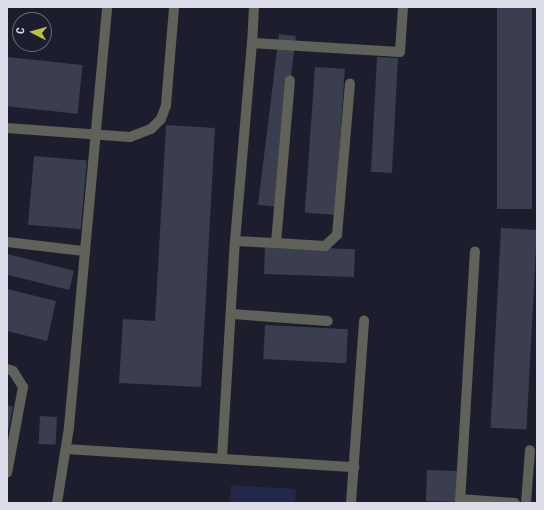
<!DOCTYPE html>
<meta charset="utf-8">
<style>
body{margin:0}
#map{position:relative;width:544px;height:510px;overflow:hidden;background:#1c1e2e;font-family:"Roboto Condensed",sans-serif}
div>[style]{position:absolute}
.green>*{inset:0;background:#23274a}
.building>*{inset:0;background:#3b3e4f;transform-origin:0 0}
.minor>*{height:10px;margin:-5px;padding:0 5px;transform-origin:5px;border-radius:5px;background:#606158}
span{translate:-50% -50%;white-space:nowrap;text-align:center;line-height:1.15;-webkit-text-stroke:3.5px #1c1e2e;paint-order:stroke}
.frame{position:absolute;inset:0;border:8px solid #dadce7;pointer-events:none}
.north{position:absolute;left:12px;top:12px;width:40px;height:40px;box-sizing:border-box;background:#1c1e2e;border:1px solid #686a78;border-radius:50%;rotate:276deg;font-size:11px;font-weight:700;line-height:16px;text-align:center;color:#dadce7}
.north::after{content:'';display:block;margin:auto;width:14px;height:18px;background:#b9c046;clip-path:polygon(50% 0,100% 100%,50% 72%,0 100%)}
</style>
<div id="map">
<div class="green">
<div style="clip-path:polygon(231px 485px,296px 489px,295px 503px,230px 503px)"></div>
</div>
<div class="building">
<div style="left:497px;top:7px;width:35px;height:202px"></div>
<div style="left:279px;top:34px;width:17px;height:172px;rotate:7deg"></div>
<div style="left:7px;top:57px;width:76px;height:49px;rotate:6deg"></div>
<div style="left:377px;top:57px;width:21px;height:115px;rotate:3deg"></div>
<div style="left:315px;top:67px;width:30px;height:146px;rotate:4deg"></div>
<div style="clip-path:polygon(166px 125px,215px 128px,201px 387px,119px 383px,123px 319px,155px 321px)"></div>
<div style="left:34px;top:156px;width:53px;height:69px;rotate:5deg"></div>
<div style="left:501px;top:228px;width:36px;height:200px;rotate:3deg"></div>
<div style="left:265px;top:246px;width:90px;height:28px;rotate:2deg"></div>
<div style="left:7px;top:254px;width:69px;height:20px;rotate:14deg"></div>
<div style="clip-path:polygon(7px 289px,56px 301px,47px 341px,7px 331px)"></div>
<div style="left:265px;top:325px;width:83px;height:34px;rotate:3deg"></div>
<div style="clip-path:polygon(7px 405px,13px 407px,8px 431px,7px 431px)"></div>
<div style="left:40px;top:416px;width:17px;height:28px;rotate:3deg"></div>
<div style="left:427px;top:470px;width:32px;height:31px;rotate:2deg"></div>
</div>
<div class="minor">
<div style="left:254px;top:7px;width:36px;rotate:93deg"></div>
<div style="left:252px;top:43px;width:148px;rotate:3.5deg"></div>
<div style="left:400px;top:52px;width:45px;rotate:-86.2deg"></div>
<div style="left:7px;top:128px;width:123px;rotate:4.2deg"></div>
<div style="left:130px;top:137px;width:22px;rotate:-21deg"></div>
<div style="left:151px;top:129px;width:14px;rotate:-45deg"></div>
<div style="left:161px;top:119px;width:15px;rotate:-70deg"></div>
<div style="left:166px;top:105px;width:98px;rotate:-85.3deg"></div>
<div style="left:235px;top:241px;width:41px;rotate:2.8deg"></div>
<div style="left:276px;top:243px;width:163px;rotate:-85.1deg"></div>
<div style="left:7px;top:242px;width:78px;rotate:6.7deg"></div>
<div style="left:276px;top:243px;width:49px;rotate:3.5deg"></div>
<div style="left:325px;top:246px;width:16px;rotate:-43deg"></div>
<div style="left:337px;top:235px;width:152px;rotate:-85.1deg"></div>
<div style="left:232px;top:314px;width:96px;rotate:4.2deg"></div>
<div style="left:7px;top:369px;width:6px;rotate:18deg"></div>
<div style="left:13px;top:371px;width:19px;rotate:58deg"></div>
<div style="left:23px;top:387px;width:87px;rotate:100.5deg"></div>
<div style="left:66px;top:449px;width:289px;rotate:3.6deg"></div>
<div style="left:222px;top:458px;width:217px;rotate:-86.6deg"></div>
<div style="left:235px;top:241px;width:199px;rotate:-85.1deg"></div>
<div style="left:460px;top:499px;width:55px;rotate:4.2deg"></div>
<div style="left:57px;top:503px;width:77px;rotate:-81deg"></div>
<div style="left:69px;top:427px;width:422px;rotate:-84.8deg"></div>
<div style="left:351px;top:503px;width:183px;rotate:-85.9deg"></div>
<div style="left:460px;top:503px;width:252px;rotate:-86.6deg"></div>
<div style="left:526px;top:503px;width:53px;rotate:-85.7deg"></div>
</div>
<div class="frame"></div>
<div class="north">С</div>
</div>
